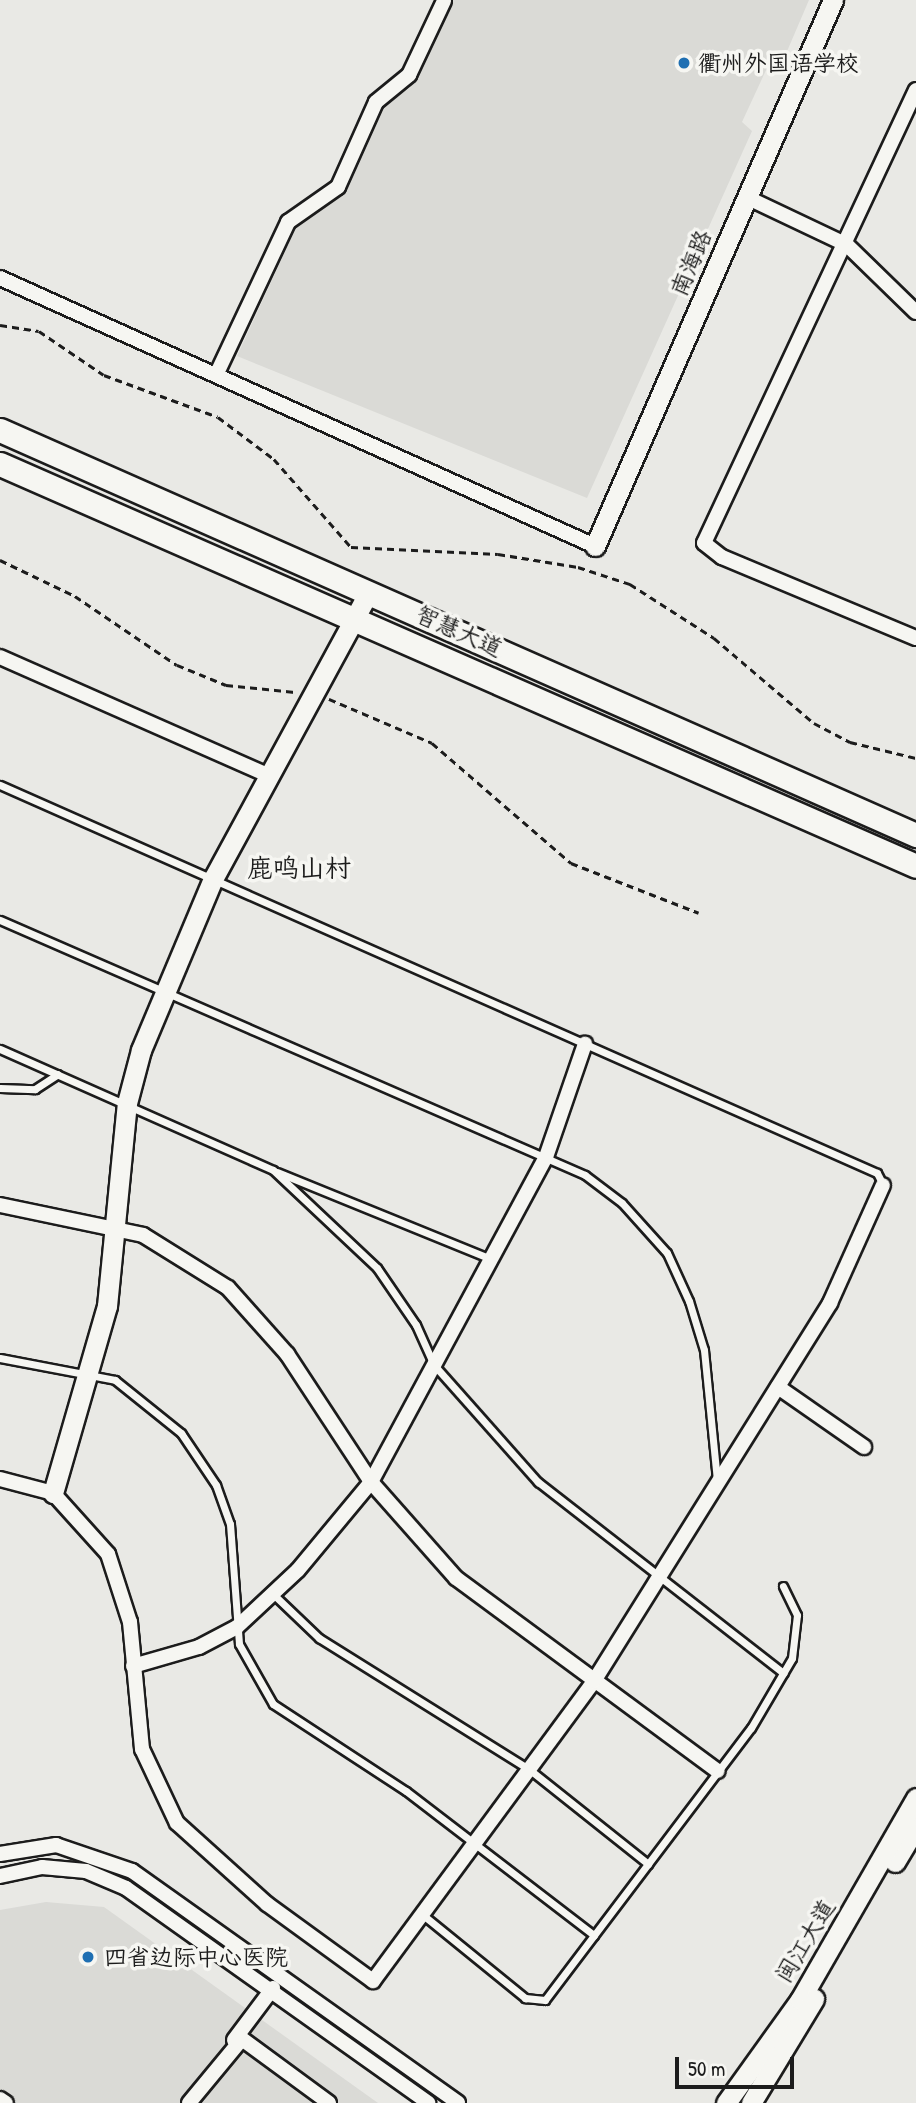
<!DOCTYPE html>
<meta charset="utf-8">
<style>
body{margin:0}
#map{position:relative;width:916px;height:2103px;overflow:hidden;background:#e9e9e5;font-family:"Patrick Hand","LXGW WenKai TC",sans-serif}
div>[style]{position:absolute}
.built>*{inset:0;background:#dadad6}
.path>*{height:2.5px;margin-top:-1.25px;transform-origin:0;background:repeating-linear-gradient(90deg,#1c1c1c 0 7px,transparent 0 12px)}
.roads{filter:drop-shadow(2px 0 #1c1c1c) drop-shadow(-2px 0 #1c1c1c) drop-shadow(0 2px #1c1c1c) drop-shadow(0 -2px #1c1c1c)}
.lane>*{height:7px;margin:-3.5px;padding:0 3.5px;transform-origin:3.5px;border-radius:3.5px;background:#f6f6f2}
.street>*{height:14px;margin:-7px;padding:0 7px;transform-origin:7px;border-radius:7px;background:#f6f6f2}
.secondary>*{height:19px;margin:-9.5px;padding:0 9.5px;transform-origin:9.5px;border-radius:9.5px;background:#f6f6f2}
.primary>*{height:23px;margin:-11.5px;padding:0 11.5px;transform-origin:11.5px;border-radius:11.5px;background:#f6f6f2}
.dots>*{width:19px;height:19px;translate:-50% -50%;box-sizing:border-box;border:4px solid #f6f6f2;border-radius:50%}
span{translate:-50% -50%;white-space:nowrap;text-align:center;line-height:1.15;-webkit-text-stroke:7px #f6f6f2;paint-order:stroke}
.poi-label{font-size:23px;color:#1c1c1c}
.left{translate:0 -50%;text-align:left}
.street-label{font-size:23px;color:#1c1c1c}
.quarter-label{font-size:26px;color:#1c1c1c}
.scale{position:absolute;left:675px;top:2057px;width:119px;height:32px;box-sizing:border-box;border:4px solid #1c1c1c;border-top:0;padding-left:9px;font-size:21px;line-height:24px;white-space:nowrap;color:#1c1c1c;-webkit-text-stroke:5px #f6f6f2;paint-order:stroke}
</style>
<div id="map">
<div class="built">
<div style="clip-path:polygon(449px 0,809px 0,785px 56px,773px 55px,742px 122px,752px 131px,587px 498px,237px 356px,301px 217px,338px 196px,382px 105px,410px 88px)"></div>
<div style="clip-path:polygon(46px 1902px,104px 1907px,378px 2103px,0 2103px,0 1910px)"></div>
</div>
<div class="path">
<div style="left:0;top:325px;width:39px;rotate:9deg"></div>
<div style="left:39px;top:331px;width:78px;rotate:34.1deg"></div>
<div style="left:104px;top:375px;width:121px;rotate:20.2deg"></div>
<div style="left:218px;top:417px;width:70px;rotate:36.9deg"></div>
<div style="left:274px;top:459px;width:117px;rotate:48.8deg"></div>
<div style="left:351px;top:547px;width:147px;rotate:2.7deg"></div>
<div style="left:498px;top:554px;width:81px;rotate:9.2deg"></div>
<div style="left:578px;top:567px;width:55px;rotate:18.1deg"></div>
<div style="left:630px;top:584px;width:100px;rotate:32.7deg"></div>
<div style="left:714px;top:638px;width:131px;rotate:40.4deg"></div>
<div style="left:814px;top:723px;width:41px;rotate:27.8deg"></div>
<div style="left:850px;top:742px;width:68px;rotate:13.6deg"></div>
<div style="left:0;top:560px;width:83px;rotate:25.6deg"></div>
<div style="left:75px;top:596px;width:123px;rotate:34.1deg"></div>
<div style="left:177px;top:665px;width:53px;rotate:22.2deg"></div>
<div style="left:226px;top:685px;width:69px;rotate:5.8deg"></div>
<div style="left:329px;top:699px;width:112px;rotate:23.1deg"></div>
<div style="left:432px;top:743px;width:184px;rotate:40.8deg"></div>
<div style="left:571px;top:863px;width:137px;rotate:21.3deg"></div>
</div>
<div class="roads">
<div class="lane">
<div style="left:0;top:785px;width:959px;rotate:23.87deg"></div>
<div style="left:877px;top:1173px;width:13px;rotate:63deg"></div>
<div style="left:0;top:920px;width:638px;rotate:23.55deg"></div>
<div style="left:585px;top:1175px;width:46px;rotate:37.1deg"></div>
<div style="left:622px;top:1203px;width:67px;rotate:48deg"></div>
<div style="left:667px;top:1253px;width:53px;rotate:65.4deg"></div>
<div style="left:689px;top:1301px;width:51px;rotate:73deg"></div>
<div style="left:704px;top:1350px;width:131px;rotate:84.3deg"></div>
<div style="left:0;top:1049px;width:299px;rotate:23.9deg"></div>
<div style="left:273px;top:1170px;width:143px;rotate:43.3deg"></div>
<div style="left:377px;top:1268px;width:69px;rotate:55.6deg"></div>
<div style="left:416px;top:1325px;width:44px;rotate:65.8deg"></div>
<div style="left:434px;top:1365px;width:157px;rotate:48.4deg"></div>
<div style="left:538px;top:1482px;width:311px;rotate:37.9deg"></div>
<div style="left:0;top:1088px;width:35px;rotate:2deg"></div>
<div style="left:35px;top:1089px;width:27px;rotate:-33deg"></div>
<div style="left:277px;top:1172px;width:231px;rotate:22.1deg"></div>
<div style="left:0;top:1358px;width:117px;rotate:10.8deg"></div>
<div style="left:115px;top:1380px;width:85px;rotate:38.8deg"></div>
<div style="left:181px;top:1433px;width:63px;rotate:56.1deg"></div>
<div style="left:216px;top:1485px;width:41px;rotate:70.3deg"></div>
<div style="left:230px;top:1524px;width:120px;rotate:85.7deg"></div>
<div style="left:239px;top:1644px;width:69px;rotate:60.5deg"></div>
<div style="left:273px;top:1704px;width:159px;rotate:33.2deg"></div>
<div style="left:406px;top:1791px;width:237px;rotate:37.5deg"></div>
<div style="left:273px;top:1594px;width:64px;rotate:43.7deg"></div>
<div style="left:319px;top:1638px;width:249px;rotate:32deg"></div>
<div style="left:530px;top:1770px;width:151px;rotate:38.5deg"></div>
<div style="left:423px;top:1915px;width:132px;rotate:39.1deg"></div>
<div style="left:525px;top:1998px;width:20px;rotate:6deg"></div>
<div style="left:545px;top:2000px;width:341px;rotate:-52.9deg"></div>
<div style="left:751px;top:1728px;width:81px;rotate:-59.6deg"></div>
<div style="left:792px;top:1658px;width:43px;rotate:-83.4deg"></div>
<div style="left:797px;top:1615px;width:32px;rotate:-116deg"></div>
</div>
<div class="street">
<div style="left:916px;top:90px;width:500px;rotate:115.08deg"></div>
<div style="left:704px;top:543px;width:23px;rotate:38deg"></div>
<div style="left:722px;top:557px;width:210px;rotate:22.7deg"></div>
<div style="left:746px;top:197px;width:112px;rotate:25.4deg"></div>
<div style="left:847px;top:245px;width:96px;rotate:44.2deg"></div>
<div style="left:0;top:278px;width:653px;rotate:24.25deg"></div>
<div style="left:218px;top:371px;width:165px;rotate:-64.8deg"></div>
<div style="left:288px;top:222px;width:61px;rotate:-35deg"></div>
<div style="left:338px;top:187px;width:93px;rotate:-65.9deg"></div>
<div style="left:376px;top:102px;width:43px;rotate:-39.3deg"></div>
<div style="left:409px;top:75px;width:82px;rotate:-64.7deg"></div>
<div style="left:0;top:657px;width:295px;rotate:23.8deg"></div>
<div style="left:0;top:1205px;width:146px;rotate:11.8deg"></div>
<div style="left:143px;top:1235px;width:100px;rotate:31.9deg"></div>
<div style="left:228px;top:1288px;width:89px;rotate:48.2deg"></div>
<div style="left:287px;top:1354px;width:153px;rotate:56.7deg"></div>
<div style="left:371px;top:1482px;width:128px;rotate:48.5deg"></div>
<div style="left:456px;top:1578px;width:325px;rotate:36.4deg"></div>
<div style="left:778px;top:1387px;width:105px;rotate:34.9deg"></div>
<div style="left:0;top:1479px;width:55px;rotate:14.8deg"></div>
<div style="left:53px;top:1493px;width:82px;rotate:48deg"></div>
<div style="left:108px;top:1554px;width:71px;rotate:72.1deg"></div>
<div style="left:130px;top:1622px;width:128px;rotate:84.6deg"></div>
<div style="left:142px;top:1749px;width:82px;rotate:64.7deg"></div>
<div style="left:177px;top:1823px;width:121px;rotate:42deg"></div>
<div style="left:267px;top:1904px;width:131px;rotate:36deg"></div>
<div style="left:373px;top:1981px;width:373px;rotate:-53.6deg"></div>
<div style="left:594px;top:1681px;width:446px;rotate:-58deg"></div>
<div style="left:830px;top:1303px;width:129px;rotate:-65.8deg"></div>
<div style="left:133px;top:1666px;width:69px;rotate:-16.1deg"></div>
<div style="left:199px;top:1647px;width:43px;rotate:-27.8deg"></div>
<div style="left:237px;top:1627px;width:83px;rotate:-43.1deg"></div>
<div style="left:298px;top:1570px;width:114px;rotate:-50.3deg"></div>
<div style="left:371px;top:1482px;width:369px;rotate:-61.7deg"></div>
<div style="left:546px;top:1157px;width:120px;rotate:-71deg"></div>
<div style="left:0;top:1854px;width:57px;rotate:-9.1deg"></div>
<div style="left:56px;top:1845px;width:80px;rotate:18.9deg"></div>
<div style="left:132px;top:1871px;width:400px;rotate:35.4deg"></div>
<div style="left:0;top:1876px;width:43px;rotate:-12.1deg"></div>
<div style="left:42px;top:1867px;width:44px;rotate:5.2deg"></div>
<div style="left:86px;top:1871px;width:43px;rotate:23deg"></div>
<div style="left:126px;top:1888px;width:371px;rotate:35.4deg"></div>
<div style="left:234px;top:2040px;width:65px;rotate:-53.1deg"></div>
<div style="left:0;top:2099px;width:7px;rotate:34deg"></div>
<div style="left:189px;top:2103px;width:83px;rotate:-50.4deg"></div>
<div style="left:242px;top:2039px;width:108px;rotate:36.3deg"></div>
</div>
<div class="secondary">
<div style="left:595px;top:546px;width:596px;rotate:-66.45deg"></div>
<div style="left:53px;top:1493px;width:195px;rotate:-73.9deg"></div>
<div style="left:107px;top:1306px;width:204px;rotate:-84.4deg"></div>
<div style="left:127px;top:1103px;width:55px;rotate:-75.2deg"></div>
<div style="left:141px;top:1050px;width:186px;rotate:-67.2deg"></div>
<div style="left:213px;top:879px;width:327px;rotate:-61.5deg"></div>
<div style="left:895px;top:1862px;width:41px;rotate:-59deg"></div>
<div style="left:726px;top:2103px;width:127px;rotate:-54.3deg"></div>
<div style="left:800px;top:2000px;width:233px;rotate:-60.1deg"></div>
<div style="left:751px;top:2103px;width:122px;rotate:-58.8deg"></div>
</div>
<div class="primary">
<div style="left:0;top:430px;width:1002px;rotate:23.85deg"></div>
<div style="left:0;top:464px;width:1000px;rotate:23.69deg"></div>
</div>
</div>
<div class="dots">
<div style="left:684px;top:63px;background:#1f6fb2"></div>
<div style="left:88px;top:1957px;background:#1f6fb2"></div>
</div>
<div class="poi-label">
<span class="left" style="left:698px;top:63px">衢州外国语学校</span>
<span class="left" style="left:104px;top:1957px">四省边际中心医院</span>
</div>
<div class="street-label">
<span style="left:691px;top:263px;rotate:-67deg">南海路</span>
<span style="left:459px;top:631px;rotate:24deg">智慧大道</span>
<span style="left:805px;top:1941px;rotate:-59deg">闽江大道</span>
</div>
<div class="quarter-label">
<span style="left:299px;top:868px">鹿鸣山村</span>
</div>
<div class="scale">50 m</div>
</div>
